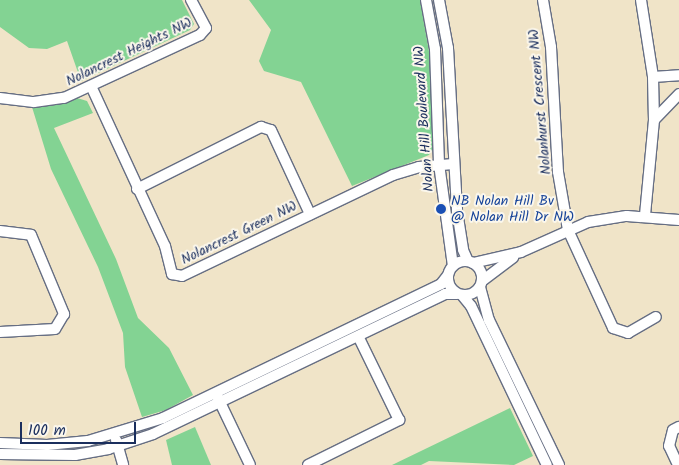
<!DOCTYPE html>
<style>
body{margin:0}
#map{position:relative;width:679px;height:465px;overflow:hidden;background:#f0e4c8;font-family:Kalam,sans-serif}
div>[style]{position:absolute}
.green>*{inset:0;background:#83d393}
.roads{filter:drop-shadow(1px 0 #666e83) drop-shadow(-1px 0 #666e83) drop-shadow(0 1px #666e83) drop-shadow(0 -1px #666e83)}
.minor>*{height:10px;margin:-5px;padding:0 5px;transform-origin:5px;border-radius:5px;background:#fff}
.minor>.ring{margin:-5px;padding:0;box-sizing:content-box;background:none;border:10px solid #fff;border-radius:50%}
.dots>*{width:14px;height:14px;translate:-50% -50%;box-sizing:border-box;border:2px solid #fbf7ec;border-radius:50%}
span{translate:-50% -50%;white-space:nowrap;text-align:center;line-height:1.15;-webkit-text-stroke:4px #fbf7ec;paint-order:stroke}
.street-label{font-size:14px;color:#1b2f5e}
.transit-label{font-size:14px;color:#164399}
.left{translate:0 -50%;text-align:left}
.scale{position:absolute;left:20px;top:422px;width:116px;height:22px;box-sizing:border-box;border:2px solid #1b2f5e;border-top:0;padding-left:6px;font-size:15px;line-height:18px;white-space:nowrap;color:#1b2f5e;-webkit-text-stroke:4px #fbf7ec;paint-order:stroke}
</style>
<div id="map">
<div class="green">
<div style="clip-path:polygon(0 0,182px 0,194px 24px,190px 30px,81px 81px,67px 41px,47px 49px,29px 48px,0 27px)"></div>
<div style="clip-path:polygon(249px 0,420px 0,433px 74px,434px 148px,429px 155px,352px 186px,301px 82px,264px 71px,259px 61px,271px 30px)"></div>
<div style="clip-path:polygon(77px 98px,87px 101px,93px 113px,54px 128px,116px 259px,138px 318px,169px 348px,193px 395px,166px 410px,142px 417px,125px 367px,123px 333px,98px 267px,51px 169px,32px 107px,56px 105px)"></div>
<div style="clip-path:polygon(510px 408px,533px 456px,514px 465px,429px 461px,421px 465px,392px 465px)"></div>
<div style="clip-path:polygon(195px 427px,211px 465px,172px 465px,166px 440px)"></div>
</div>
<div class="roads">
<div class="minor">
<div style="left:426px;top:0;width:50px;rotate:79.6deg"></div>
<div style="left:435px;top:49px;width:115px;rotate:88deg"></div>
<div style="left:439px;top:164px;width:103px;rotate:82.2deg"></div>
<div style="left:439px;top:0;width:49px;rotate:79.4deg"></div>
<div style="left:448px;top:48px;width:163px;rotate:86.8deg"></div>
<div style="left:457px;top:211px;width:39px;rotate:81deg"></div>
<div style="left:463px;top:250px;width:12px;rotate:66deg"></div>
<div style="left:543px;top:0;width:48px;rotate:80.3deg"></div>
<div style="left:551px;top:47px;width:125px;rotate:86.8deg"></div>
<div style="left:558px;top:172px;width:59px;rotate:80.2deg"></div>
<div style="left:568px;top:230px;width:108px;rotate:65.3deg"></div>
<div style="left:613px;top:328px;width:16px;rotate:18deg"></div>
<div style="left:628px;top:333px;width:32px;rotate:-30deg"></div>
<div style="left:641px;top:0;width:78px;rotate:81.1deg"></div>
<div style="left:653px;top:77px;width:43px;rotate:88.7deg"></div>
<div style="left:654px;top:120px;width:96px;rotate:95.4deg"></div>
<div style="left:653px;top:77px;width:26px;rotate:-4deg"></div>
<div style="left:91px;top:86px;width:176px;rotate:65.2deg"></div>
<div style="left:165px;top:246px;width:29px;rotate:76deg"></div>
<div style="left:172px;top:274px;width:10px;rotate:11deg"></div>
<div style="left:182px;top:276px;width:234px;rotate:-25.6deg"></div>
<div style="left:393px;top:175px;width:27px;rotate:-17deg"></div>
<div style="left:419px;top:167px;width:34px;rotate:-5deg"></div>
<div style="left:0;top:98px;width:34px;rotate:7deg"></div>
<div style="left:34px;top:102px;width:30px;rotate:-8deg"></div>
<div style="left:64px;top:98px;width:150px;rotate:-24.9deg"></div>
<div style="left:200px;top:35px;width:9px;rotate:-49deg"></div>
<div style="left:206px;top:28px;width:32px;rotate:-118deg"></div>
<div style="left:654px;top:120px;width:36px;rotate:-46deg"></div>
<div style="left:137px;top:189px;width:139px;rotate:-26.6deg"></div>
<div style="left:261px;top:127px;width:10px;rotate:17deg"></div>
<div style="left:271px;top:130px;width:93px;rotate:65.1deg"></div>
<div style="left:0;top:231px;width:31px;rotate:7deg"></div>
<div style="left:31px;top:235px;width:86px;rotate:67.3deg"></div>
<div style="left:64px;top:314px;width:17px;rotate:121deg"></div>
<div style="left:55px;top:329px;width:55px;rotate:176.9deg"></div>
<div class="ring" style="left:448px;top:261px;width:24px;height:24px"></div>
<div style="left:473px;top:263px;width:49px;rotate:-12.9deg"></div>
<div style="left:521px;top:252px;width:73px;rotate:-24.1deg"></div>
<div style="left:588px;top:222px;width:39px;rotate:-9deg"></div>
<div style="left:627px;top:216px;width:52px;rotate:4.4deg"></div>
<div style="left:482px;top:281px;width:39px;rotate:-37deg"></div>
<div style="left:480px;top:287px;width:34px;rotate:75deg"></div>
<div style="left:489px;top:320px;width:161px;rotate:64.2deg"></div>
<div style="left:462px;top:295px;width:14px;rotate:51deg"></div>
<div style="left:471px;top:306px;width:176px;rotate:64.5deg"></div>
<div style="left:217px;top:396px;width:76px;rotate:64.4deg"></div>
<div style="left:116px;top:440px;width:26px;rotate:74deg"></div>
<div style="left:0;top:443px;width:47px;rotate:2.4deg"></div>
<div style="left:47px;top:445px;width:41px;rotate:-5.6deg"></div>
<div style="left:88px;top:441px;width:78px;rotate:-17deg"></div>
<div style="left:163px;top:418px;width:309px;rotate:-25.7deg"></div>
<div style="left:441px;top:284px;width:11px;rotate:-52deg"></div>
<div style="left:0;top:454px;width:75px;rotate:0.8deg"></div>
<div style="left:75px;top:455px;width:34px;rotate:-10deg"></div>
<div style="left:108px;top:449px;width:47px;rotate:-18.4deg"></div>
<div style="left:153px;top:434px;width:324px;rotate:-25.6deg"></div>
<div style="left:445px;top:294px;width:12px"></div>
<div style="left:308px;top:465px;width:102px;rotate:-26.3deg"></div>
<div style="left:399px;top:420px;width:93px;rotate:-116deg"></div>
<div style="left:678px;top:465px;width:21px;rotate:-115deg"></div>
<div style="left:669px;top:446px;width:16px;rotate:-76deg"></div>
<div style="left:673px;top:430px;width:7px;rotate:-27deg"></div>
</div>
</div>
<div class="dots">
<div style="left:441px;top:209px;background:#1a4fb4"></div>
</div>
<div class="street-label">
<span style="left:129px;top:52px;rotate:-26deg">Nolancrest Heights NW</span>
<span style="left:540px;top:102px;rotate:-95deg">Nolanhurst Crescent NW</span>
<span style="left:424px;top:119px;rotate:-94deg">Nolan Hill Boulevard NW</span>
<span style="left:239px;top:233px;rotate:-26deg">Nolancrest Green NW</span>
</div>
<div class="transit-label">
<span class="left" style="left:451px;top:209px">NB Nolan Hill Bv<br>@ Nolan Hill Dr NW</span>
</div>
<div class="scale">100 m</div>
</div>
